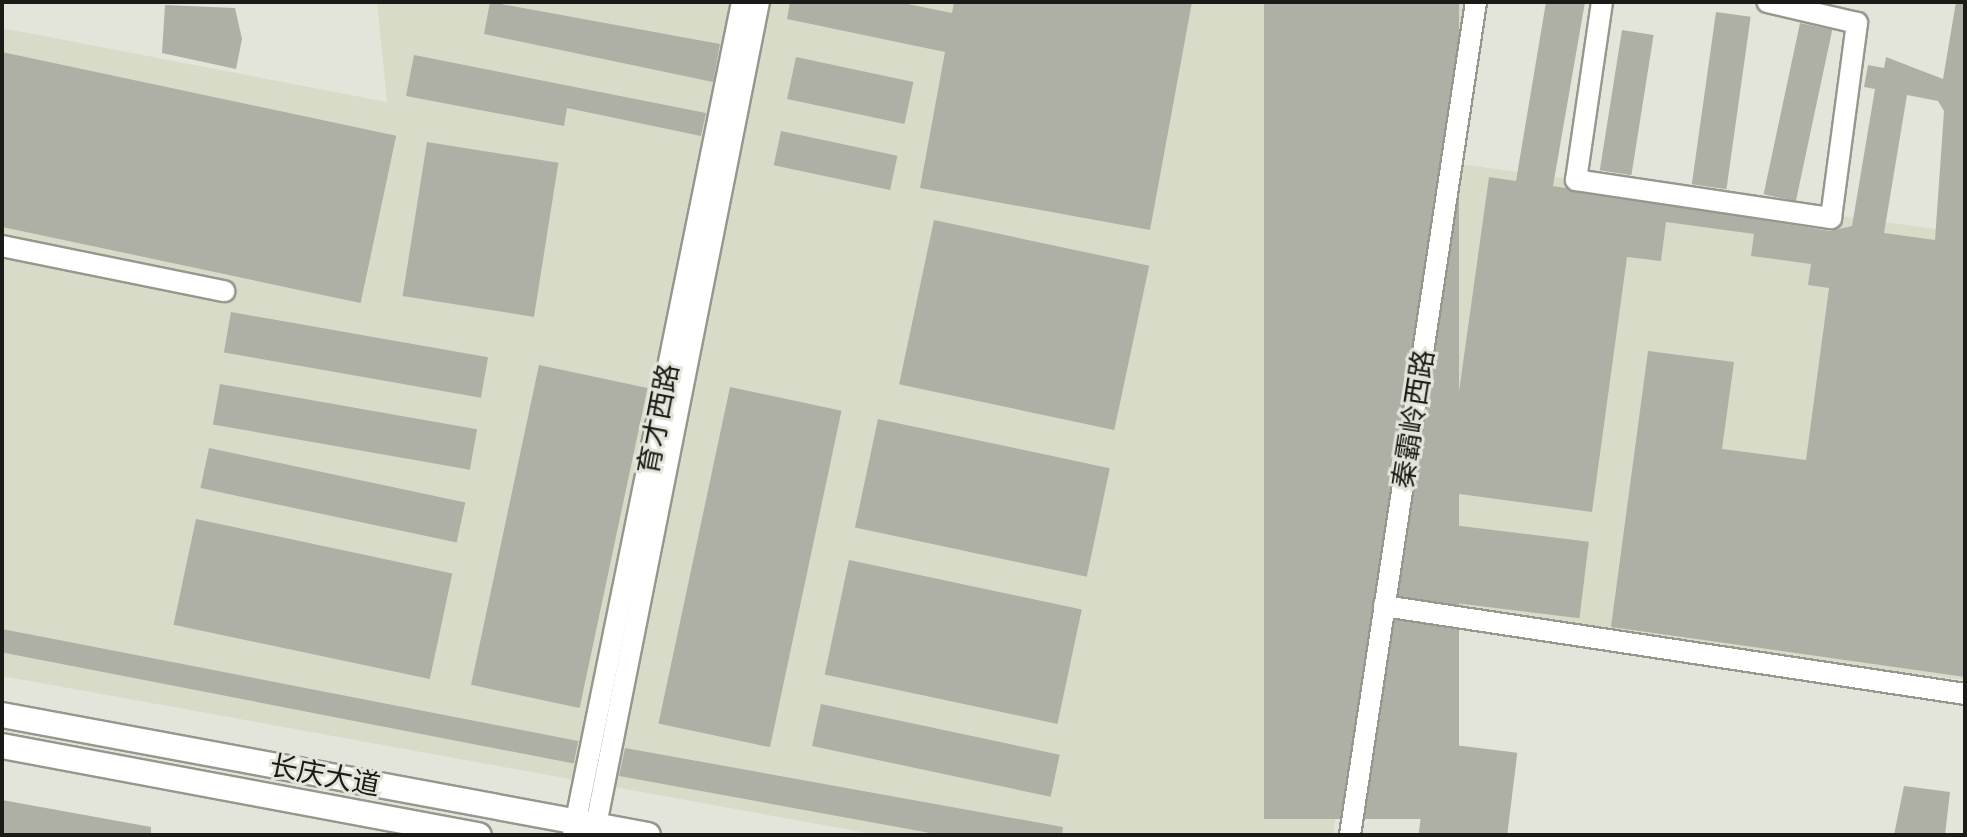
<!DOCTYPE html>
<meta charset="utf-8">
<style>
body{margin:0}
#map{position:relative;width:1967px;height:837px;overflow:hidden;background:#e4e5da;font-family:Inter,"Noto Sans SC",sans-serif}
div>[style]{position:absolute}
.built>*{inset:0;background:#d9dbc9}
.building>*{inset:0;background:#afb0a5;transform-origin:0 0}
.roads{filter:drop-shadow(2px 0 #96978d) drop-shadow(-2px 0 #96978d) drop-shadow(0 2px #96978d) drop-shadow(0 -2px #96978d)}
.minor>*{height:20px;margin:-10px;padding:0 10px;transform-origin:10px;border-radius:10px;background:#fff}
.major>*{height:24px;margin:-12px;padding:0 12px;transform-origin:12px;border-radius:12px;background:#fff}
span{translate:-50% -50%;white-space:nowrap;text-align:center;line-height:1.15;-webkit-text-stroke:6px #e4e5da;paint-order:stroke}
.street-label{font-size:28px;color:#1a1b17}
.frame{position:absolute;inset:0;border:4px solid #1a1b17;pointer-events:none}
</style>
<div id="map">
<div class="built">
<div style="clip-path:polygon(377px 2px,1466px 2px,1446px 162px,1965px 233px,1965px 680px,1366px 606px,1333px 835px,878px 835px,2px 676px,2px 28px,387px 102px)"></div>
</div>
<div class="building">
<div style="clip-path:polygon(490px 2px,720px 44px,713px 82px,484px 34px)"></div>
<div style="clip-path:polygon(790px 2px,898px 2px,952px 13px,954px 2px,1192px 2px,1150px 230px,920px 188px,945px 52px,787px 19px)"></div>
<div style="left:1264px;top:2px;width:195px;height:817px"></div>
<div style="clip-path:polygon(evenodd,1546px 2px,1585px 2px,1553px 186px,1830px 231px,1852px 226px,1875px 89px,1864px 87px,1868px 65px,1884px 68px,1886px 57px,1943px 79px,1956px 2px,1965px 2px,1965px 677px,1611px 627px,1648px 351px,1734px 362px,1722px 449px,1806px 460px,1829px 288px,1808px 285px,1811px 264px,1751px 256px,1754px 234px,1666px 222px,1661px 261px,1627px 257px,1592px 512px,1445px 492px,1489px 177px,1516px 181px,1546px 2px,1907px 95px,1938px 101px,1944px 111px,1935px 240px,1884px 233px,1907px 95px)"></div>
<div style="clip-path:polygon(165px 5px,235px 8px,242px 39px,236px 69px,162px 53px)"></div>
<div style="left:1716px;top:12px;width:35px;height:174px;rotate:8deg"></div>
<div style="left:1800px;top:23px;width:33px;height:175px;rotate:12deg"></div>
<div style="left:1622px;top:30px;width:32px;height:142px;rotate:9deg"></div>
<div style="left:2px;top:52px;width:403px;height:171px;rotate:12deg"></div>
<div style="clip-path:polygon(414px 55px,706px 113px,701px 136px,567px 108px,564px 126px,406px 96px)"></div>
<div style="left:796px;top:57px;width:120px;height:43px;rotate:12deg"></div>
<div style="left:781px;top:131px;width:119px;height:35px;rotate:12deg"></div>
<div style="left:427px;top:142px;width:133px;height:156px;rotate:9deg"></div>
<div style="left:934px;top:220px;width:220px;height:168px;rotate:12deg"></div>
<div style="left:231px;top:312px;width:261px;height:41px;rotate:10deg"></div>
<div style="left:539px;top:365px;width:111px;height:327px;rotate:12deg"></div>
<div style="left:220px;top:384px;width:261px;height:41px;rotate:10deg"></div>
<div style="left:730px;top:387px;width:114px;height:344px;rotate:12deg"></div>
<div style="left:878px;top:419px;width:237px;height:111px;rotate:12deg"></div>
<div style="left:209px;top:448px;width:262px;height:41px;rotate:12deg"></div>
<div style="left:196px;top:519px;width:262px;height:108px;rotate:12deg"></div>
<div style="left:1436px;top:523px;width:154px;height:77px;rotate:7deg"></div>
<div style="left:849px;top:560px;width:238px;height:117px;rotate:12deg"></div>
<div style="left:2px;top:629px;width:587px;height:23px;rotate:11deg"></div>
<div style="left:821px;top:704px;width:244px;height:43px;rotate:12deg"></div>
<div style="left:1430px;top:742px;width:88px;height:94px;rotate:7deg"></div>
<div style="clip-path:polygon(625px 748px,1063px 827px,1062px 835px,941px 835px,619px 776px)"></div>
<div style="clip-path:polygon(1904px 786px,1950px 792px,1945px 835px,1894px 835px)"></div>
<div style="clip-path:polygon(2px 800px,151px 827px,151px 835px,2px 835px)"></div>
</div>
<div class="roads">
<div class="minor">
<div style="left:1602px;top:2px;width:180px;rotate:98.3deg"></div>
<div style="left:1576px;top:180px;width:258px;rotate:8.5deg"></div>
<div style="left:1831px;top:218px;width:197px;rotate:-82.4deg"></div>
<div style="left:1857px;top:23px;width:92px;rotate:-166.9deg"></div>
<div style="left:2px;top:246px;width:227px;rotate:11.5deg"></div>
<div style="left:1384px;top:606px;width:588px;rotate:8.61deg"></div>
<div style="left:573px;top:835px;width:850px;rotate:-78.53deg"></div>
<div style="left:594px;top:835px;width:849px;rotate:-78.8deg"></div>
<div style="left:1350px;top:835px;width:842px;rotate:-81.4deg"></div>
</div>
<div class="major">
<div style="left:2px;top:715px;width:657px;rotate:10.52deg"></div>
<div style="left:2px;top:746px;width:485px;rotate:10.6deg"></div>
</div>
</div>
<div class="street-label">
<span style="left:658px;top:419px;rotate:-79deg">育才西路</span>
<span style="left:1413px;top:419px;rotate:-81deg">秦霸岭西路</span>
<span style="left:325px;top:775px;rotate:11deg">长庆大道</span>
</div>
<div class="frame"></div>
</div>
